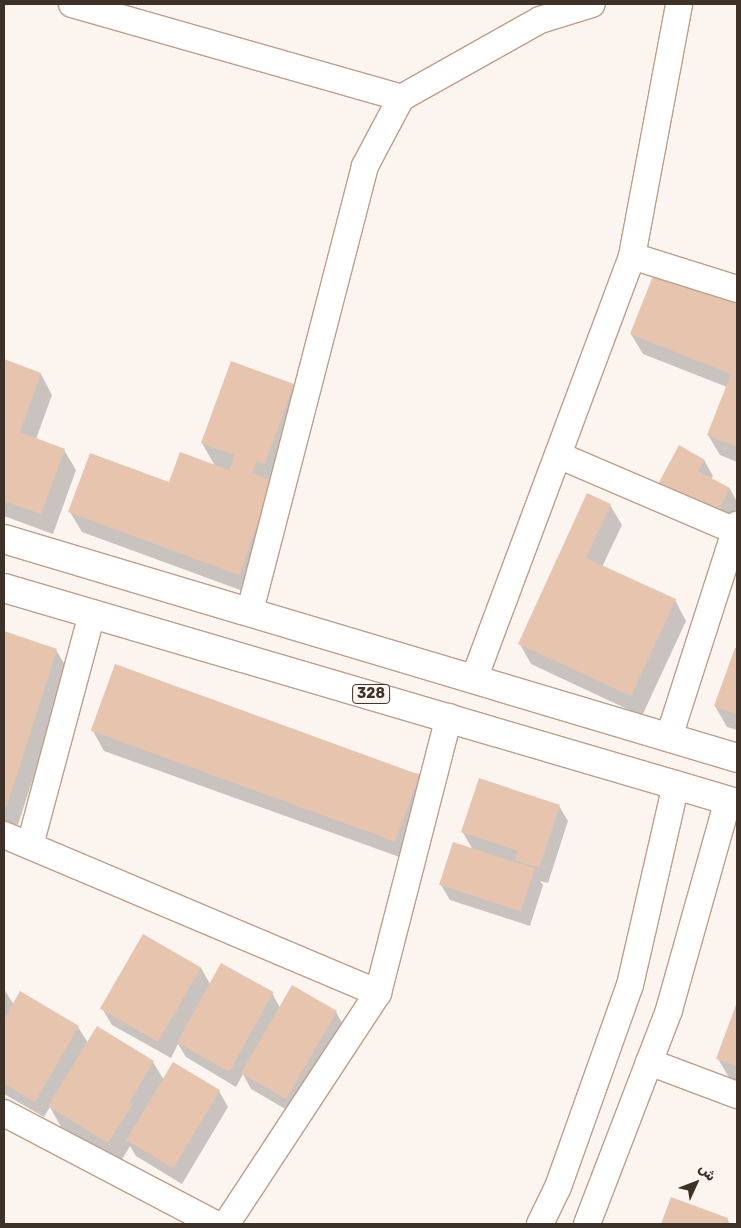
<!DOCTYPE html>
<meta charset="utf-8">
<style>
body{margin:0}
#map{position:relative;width:741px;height:1228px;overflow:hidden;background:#fbf4ef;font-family:Rubik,"Noto Naskh Arabic",sans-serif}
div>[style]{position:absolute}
.shadow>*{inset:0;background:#0003}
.building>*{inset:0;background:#e6c4ae;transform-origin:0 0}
.roads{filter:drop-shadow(1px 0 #bf9e89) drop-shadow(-1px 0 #bf9e89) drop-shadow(0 1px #bf9e89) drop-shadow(0 -1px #bf9e89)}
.minor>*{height:26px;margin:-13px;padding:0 13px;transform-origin:13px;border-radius:13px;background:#fff}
.primary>*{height:28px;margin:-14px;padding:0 14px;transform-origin:14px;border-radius:14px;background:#fff}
span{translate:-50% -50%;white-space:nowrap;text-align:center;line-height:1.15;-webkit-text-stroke:4px #fbf4ef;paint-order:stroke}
.shield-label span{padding:1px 4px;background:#fbf4ef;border:1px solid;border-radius:4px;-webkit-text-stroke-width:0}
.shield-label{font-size:14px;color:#3e3128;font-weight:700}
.frame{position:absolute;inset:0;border:5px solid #3e3128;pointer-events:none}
.north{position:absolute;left:671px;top:1158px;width:50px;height:50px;-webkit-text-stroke:4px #fbf4ef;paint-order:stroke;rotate:47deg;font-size:14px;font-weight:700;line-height:20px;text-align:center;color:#3e3128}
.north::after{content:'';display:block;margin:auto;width:18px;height:22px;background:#3e3128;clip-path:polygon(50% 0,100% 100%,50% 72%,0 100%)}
</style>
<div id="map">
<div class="shadow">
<div style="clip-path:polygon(656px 272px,737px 305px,737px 462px,720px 455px,708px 435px,727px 387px,643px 354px,631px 334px)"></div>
<div style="clip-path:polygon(4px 360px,41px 374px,52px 395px,36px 439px,64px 450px,76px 470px,53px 534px,4px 516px)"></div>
<div style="clip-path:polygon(232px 362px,294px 385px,305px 406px,251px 594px,82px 532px,70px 512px,169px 484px,215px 466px,202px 443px)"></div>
<div style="clip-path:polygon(704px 460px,713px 476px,711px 479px,730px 489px,737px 502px,737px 507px,724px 532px,668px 501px)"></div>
<div style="clip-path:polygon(610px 505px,622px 525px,602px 567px,675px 600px,686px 621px,642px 716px,531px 664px,520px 644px)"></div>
<div style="clip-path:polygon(4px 633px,56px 650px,68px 670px,18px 825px,4px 821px)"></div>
<div style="clip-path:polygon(735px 649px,737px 650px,737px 730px,727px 727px,715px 706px)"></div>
<div style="clip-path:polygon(93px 731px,420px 774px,431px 794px,408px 860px,104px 751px)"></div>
<div style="clip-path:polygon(559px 806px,568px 821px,548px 883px,540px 881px,543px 885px,530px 926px,450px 900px,441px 885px,473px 850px,462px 831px)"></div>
<div style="clip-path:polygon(201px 968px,210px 984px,272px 993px,280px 1008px,293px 987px,336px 1012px,345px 1028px,294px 1114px,251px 1089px,243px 1074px,236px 1087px,186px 1057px,178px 1044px,171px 1058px,112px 1025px,103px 1010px)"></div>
<div style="clip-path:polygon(4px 989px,14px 1005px,21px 993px,78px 1027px,88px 1043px,153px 1062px,164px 1080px,219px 1091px,228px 1107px,182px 1184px,136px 1156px,130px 1146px,120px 1163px,61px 1127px,50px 1107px,44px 1117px,4px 1094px)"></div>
<div style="clip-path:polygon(737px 1005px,737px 1082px,730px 1079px,718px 1059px)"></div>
<div style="clip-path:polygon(671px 1199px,727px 1219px,730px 1224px,662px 1224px)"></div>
</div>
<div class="building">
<div style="clip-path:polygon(655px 271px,737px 304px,737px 447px,707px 435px,731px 374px,630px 334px)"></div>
<div style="clip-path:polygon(4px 359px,41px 373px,20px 432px,65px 449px,41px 514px,4px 501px)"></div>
<div style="clip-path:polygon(231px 361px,294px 384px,265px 464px,257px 461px,252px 473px,273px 481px,239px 575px,68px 512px,90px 453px,169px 482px,180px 452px,229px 470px,234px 455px,201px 443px)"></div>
<div style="clip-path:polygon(679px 445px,705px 460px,698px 471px,730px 488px,715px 517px,657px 486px)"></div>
<div style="clip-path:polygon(587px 493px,611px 504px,586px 558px,676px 599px,631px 696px,518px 644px)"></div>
<div style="clip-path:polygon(4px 631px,57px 649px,7px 806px,4px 805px)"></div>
<div style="clip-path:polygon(735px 648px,737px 648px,737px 715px,714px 706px)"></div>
<div style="left:115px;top:664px;width:324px;height:71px;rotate:20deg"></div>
<div style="clip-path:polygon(479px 778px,560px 805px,539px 868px,515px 860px,518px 851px,461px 832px)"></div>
<div style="left:453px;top:842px;width:86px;height:45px;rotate:18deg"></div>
<div style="left:143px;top:934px;width:67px;height:86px;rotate:30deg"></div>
<div style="left:221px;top:963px;width:60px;height:91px;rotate:29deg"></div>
<div style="left:292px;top:985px;width:52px;height:102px;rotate:30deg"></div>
<div style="clip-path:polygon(20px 991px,79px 1026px,35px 1102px,4px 1084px,4px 1020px)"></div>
<div style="clip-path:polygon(737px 1002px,737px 1066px,716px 1059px)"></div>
<div style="clip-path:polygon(97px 1026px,154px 1061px,129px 1103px,132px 1105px,108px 1143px,48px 1106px)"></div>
<div style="left:173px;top:1062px;width:55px;height:91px;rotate:31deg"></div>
<div style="clip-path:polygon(671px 1197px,728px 1218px,726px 1224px,661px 1224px)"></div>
</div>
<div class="roads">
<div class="minor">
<div style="left:72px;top:4px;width:342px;rotate:15.9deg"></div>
<div style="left:401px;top:98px;width:77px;rotate:117.9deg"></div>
<div style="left:365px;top:166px;width:460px;rotate:104.5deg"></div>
<div style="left:401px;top:98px;width:159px;rotate:-29.3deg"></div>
<div style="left:540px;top:20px;width:54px;rotate:-17.1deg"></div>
<div style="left:632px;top:256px;width:110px;rotate:17.4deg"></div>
<div style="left:558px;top:455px;width:193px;rotate:23.2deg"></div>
<div style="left:474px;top:679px;width:452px;rotate:-69.5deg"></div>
<div style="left:632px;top:256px;width:256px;rotate:-79.4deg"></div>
<div style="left:669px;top:737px;width:223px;rotate:-72.2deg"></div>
<div style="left:4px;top:835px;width:406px;rotate:22.9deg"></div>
<div style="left:378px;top:993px;width:277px;rotate:123.3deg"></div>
<div style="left:30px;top:845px;width:240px;rotate:-75deg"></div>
<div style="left:378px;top:993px;width:285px;rotate:-75.6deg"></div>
<div style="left:649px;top:1062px;width:94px;rotate:20.6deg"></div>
<div style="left:4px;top:1113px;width:238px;rotate:27.7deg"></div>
<div style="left:540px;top:1224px;width:41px;rotate:-64.1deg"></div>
<div style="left:558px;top:1187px;width:214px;rotate:-70.4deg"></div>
<div style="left:630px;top:985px;width:206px;rotate:-77.1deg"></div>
<div style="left:587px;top:1224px;width:229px;rotate:-69deg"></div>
<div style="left:669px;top:1010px;width:218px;rotate:-74.3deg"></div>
</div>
<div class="primary">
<div style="left:4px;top:539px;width:765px;rotate:16.63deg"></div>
<div style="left:4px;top:588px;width:764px;rotate:16.35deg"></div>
</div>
</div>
<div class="shield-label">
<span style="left:371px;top:694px">328</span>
</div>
<div class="frame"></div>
<div class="north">ش</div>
</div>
